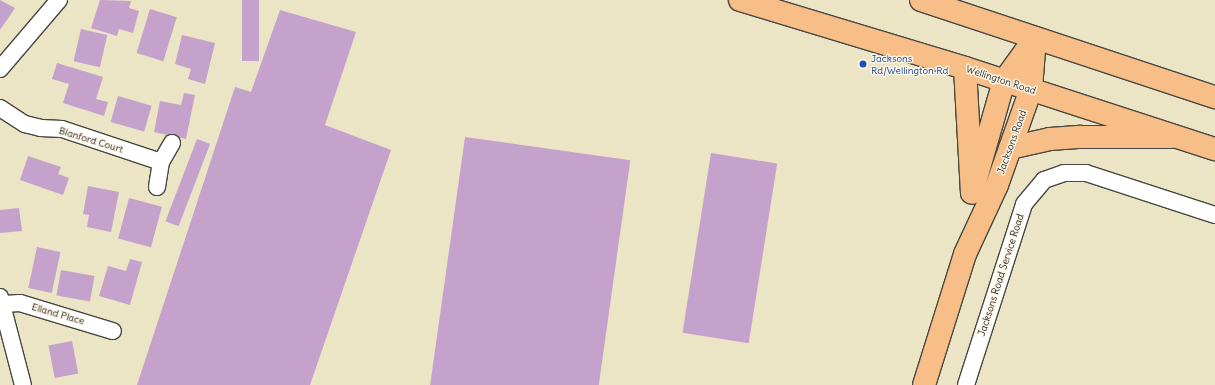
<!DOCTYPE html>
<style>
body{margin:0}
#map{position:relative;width:1215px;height:385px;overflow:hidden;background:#ebe4c5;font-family:Delius,sans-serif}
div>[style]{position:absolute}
.building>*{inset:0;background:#c5a2cc;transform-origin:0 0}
.roads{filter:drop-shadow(1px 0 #484742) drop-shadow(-1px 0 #484742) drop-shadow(0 1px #484742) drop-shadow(0 -1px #484742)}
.street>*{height:16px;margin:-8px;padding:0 8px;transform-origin:8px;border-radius:8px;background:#fff}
.primary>*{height:22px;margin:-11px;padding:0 11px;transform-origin:11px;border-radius:11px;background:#f7be87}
.highway>*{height:22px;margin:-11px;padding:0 11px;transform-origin:11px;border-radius:11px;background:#f7be87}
.dots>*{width:11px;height:11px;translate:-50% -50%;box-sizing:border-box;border:2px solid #fcf5e5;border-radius:50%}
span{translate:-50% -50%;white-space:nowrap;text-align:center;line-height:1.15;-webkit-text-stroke:3px #fcf5e5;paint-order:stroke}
.transit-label{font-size:10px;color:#164399}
.left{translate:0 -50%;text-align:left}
.street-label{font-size:10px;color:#2b2b2b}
</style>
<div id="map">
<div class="building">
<div style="clip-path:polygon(0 0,15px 8px,0 30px)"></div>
<div style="clip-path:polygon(100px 0,131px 1px,129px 8px,139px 11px,133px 33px,119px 29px,117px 36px,91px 28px)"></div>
<div style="left:242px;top:0;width:17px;height:61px"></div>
<div style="left:150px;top:9px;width:28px;height:46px;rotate:17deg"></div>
<div style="clip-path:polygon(280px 10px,356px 32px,325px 125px,391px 150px,310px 385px,137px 385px,235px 87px,251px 92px)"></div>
<div style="left:81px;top:29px;width:27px;height:33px;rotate:13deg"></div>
<div style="clip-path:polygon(182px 35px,215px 43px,205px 84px,188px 79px,191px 69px,175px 64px)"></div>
<div style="clip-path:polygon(57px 63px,103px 77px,96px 99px,108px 102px,104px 116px,63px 103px,69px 84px,52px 79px)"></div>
<div style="clip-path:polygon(184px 93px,195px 95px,186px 139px,154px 132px,160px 101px,181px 105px)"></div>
<div style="left:118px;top:96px;width:35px;height:27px;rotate:16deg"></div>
<div style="left:465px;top:137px;width:167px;height:251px;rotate:8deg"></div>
<div style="left:197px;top:139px;width:14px;height:88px;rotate:21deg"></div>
<div style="left:711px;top:153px;width:67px;height:182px;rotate:9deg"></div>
<div style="clip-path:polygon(28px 156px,61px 167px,58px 174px,69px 178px,63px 195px,20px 180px)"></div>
<div style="clip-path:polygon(88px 186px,119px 192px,111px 232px,87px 227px,89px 215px,83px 214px)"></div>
<div style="left:129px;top:198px;width:34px;height:42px;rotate:15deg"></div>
<div style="clip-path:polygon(19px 208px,22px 231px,0 233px,0 210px)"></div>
<div style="left:37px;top:247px;width:24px;height:42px;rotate:12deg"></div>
<div style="clip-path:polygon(130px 259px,142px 262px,130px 305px,99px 296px,108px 266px,126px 271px)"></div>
<div style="left:61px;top:270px;width:34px;height:26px;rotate:10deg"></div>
<div style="left:72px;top:341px;width:33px;height:24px;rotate:79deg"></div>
</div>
<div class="roads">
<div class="street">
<div style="left:0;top:69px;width:91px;rotate:-49.5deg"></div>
<div style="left:0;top:108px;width:30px;rotate:33deg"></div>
<div style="left:25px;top:124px;width:16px;rotate:14deg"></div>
<div style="left:41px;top:128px;width:21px;rotate:3deg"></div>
<div style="left:62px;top:129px;width:104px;rotate:18.4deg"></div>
<div style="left:157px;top:187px;width:25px;rotate:-81deg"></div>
<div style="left:161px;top:162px;width:22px;rotate:-60deg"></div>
<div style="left:0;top:297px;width:91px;rotate:75.4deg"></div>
<div style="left:3px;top:304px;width:17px;rotate:-3deg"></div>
<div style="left:20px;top:303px;width:97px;rotate:16.8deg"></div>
<div style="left:966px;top:385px;width:190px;rotate:-72.2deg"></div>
<div style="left:1024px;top:204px;width:31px;rotate:-50deg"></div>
<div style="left:1044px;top:180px;width:21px;rotate:-19deg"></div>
<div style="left:1064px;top:173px;width:22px"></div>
<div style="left:1086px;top:173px;width:136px;rotate:18deg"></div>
</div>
<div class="primary">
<div style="left:1010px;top:148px;width:41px;rotate:-12.7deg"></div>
<div style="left:1050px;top:139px;width:31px;rotate:-4deg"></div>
<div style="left:1081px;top:137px;width:90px"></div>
<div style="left:973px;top:189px;width:112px;rotate:-74deg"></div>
<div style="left:1004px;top:81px;width:53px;rotate:-54.2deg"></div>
<div style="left:924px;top:385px;width:137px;rotate:-72.6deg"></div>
<div style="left:965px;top:254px;width:76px;rotate:-65.1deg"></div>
<div style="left:997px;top:185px;width:102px;rotate:-70.5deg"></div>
<div style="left:1031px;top:89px;width:51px;rotate:-85.5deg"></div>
</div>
<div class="highway">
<div style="left:740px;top:0;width:235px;rotate:16.8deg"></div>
<div style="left:965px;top:68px;width:263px;rotate:18deg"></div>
<div style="left:921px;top:0;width:310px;rotate:18.3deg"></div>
<div style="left:965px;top:68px;width:125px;rotate:86.8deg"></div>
</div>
</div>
<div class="dots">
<div style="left:863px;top:64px;background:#1a4fb4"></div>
</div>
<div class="transit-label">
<span class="left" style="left:871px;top:64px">Jacksons<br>Rd/Wellington Rd</span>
</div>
<div class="street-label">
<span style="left:1001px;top:80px;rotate:18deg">Wellington Road</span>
<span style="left:91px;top:140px;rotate:17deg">Blanford Court</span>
<span style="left:1012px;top:142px;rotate:-70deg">Jacksons Road</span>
<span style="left:1001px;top:275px;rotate:-72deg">Jacksons Road Service Road</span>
<span style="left:58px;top:314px;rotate:16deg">Elland Place</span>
</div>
</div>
